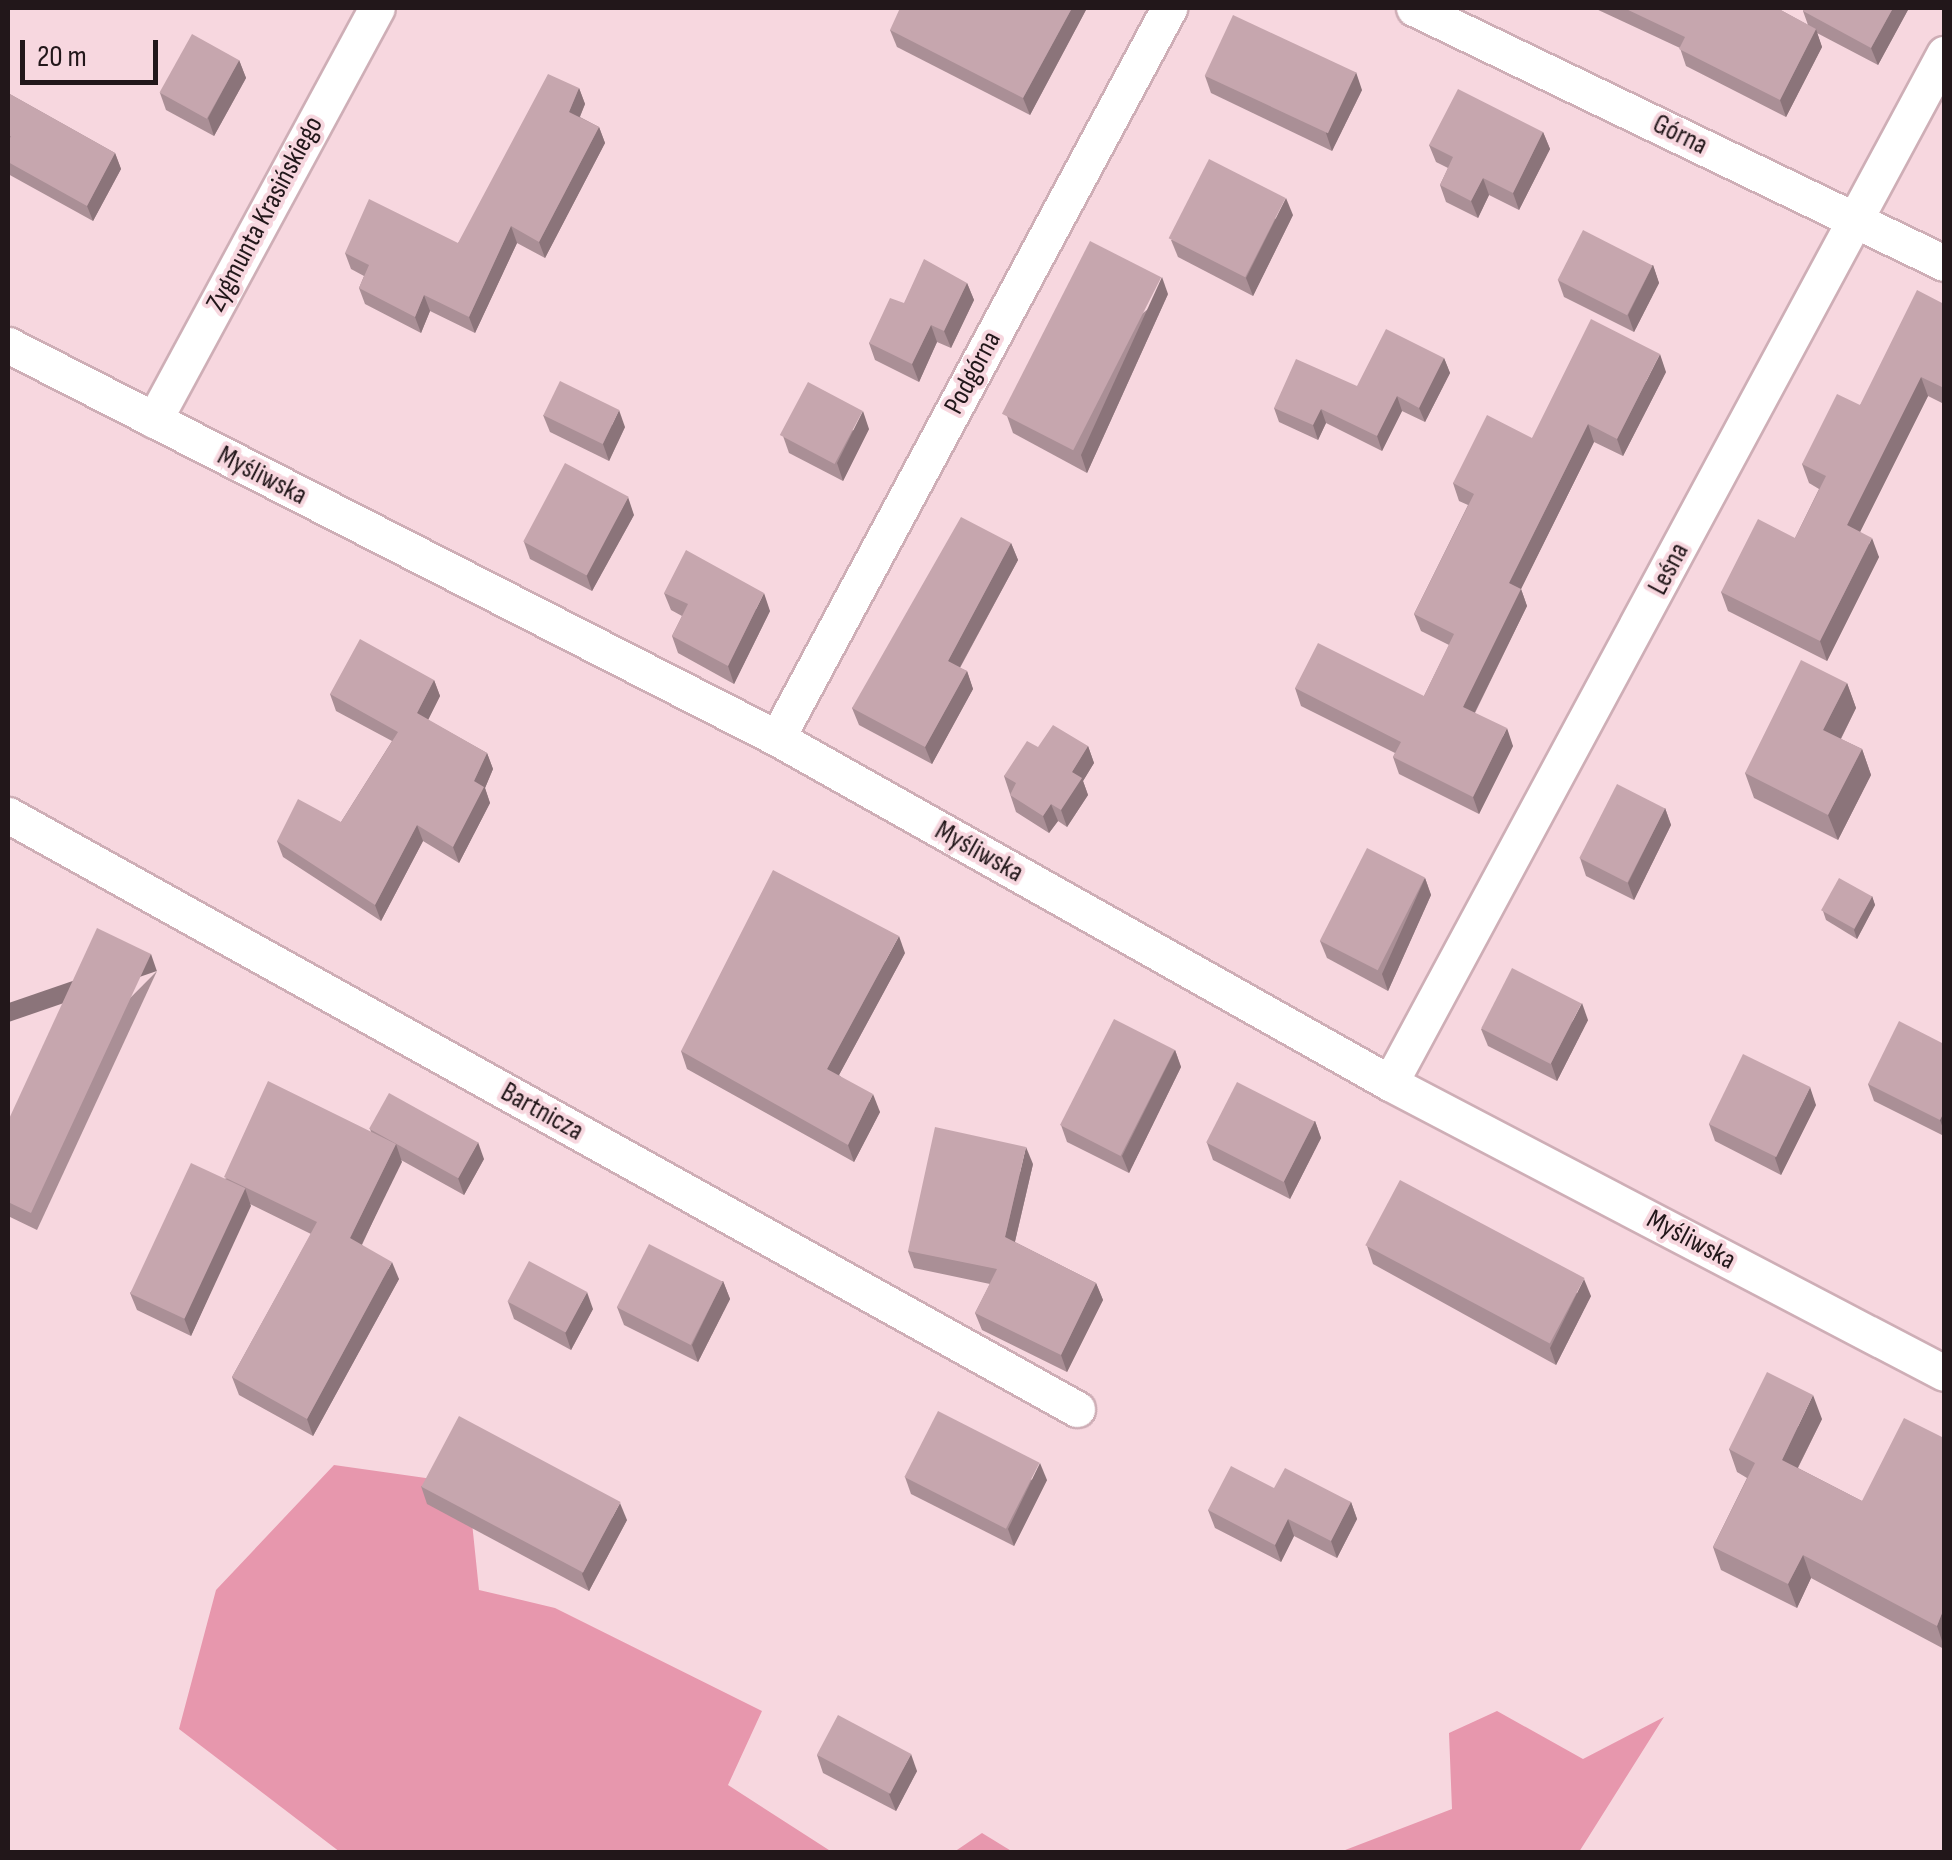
<!DOCTYPE html>
<meta charset="utf-8">
<style>
body{margin:0}
#map{position:relative;width:1952px;height:1860px;overflow:hidden;background:#f7d7df;font-family:"Sofia Sans Condensed",sans-serif}
div>[style]{position:absolute}
.green>*{inset:0;background:#e797ad}
.roads{filter:drop-shadow(2px 0 #ceaeb6) drop-shadow(-2px 0 #ceaeb6) drop-shadow(0 2px #ceaeb6) drop-shadow(0 -2px #ceaeb6)}
.minor>*{height:35px;margin:-17.5px;padding:0 17.5px;transform-origin:17.5px;border-radius:17.5px;background:#fff}
.wall>*{inset:0;background:#aa8f96}
.shaded-wall>*{inset:0;background:#8b747a;transform-origin:0 0}
.building>*{inset:0;background:#c6a6ae;transform-origin:0 0}
span{translate:-50% -50%;white-space:nowrap;text-align:center;line-height:1.15;-webkit-text-stroke:8px #f7d7df;paint-order:stroke}
.street-label{font-size:28px;color:#22171a}
.frame{position:absolute;inset:0;border:10px solid #22171a;pointer-events:none}
.scale{position:absolute;left:20px;top:40px;width:138px;height:45px;box-sizing:border-box;border:5px solid #22171a;border-top:0;padding-left:12px;font-size:30px;line-height:35px;white-space:nowrap;color:#22171a;-webkit-text-stroke:8px #f7d7df;paint-order:stroke}
</style>
<div id="map">
<div class="green">
<div style="clip-path:polygon(334px 1465px,468px 1484px,479px 1590px,555px 1608px,762px 1711px,728px 1785px,832px 1852px,340px 1852px,179px 1729px,216px 1590px)"></div>
<div style="clip-path:polygon(1497px 1711px,1583px 1759px,1664px 1717px,1579px 1852px,1340px 1852px,1452px 1809px,1449px 1733px)"></div>
<div style="clip-path:polygon(982px 1833px,1013px 1852px,954px 1852px)"></div>
</div>
<div class="roads">
<div class="minor">
<div style="left:1414px;top:8px;width:588px;rotate:25.69deg"></div>
<div style="left:8px;top:345px;width:864px;rotate:27.07deg"></div>
<div style="left:777px;top:738px;width:703px;rotate:29.37deg"></div>
<div style="left:1390px;top:1083px;width:625px;rotate:27.63deg"></div>
<div style="left:154px;top:420px;width:468px;rotate:-61.6deg"></div>
<div style="left:777px;top:738px;width:829px;rotate:-61.76deg"></div>
<div style="left:8px;top:815px;width:1223px;rotate:29.06deg"></div>
<div style="left:1390px;top:1083px;width:1169px;rotate:-61.7deg"></div>
</div>
</div>
<div class="wall">
<div style="clip-path:polygon(1087px 8px,1030px 115px,897px 47px,890px 30px)"></div>
<div style="clip-path:polygon(1594px 8px,1777px 8px,1808px 25px,1803px 11px,1805px 8px,1909px 8px,1878px 65px,1817px 33px,1822px 47px,1786px 117px,1686px 66px,1680px 48px)"></div>
<div style="clip-path:polygon(239px 60px,246px 78px,214px 136px,166px 110px,160px 93px)"></div>
<div style="clip-path:polygon(1205px 76px,1362px 90px,1332px 151px,1211px 93px)"></div>
<div style="clip-path:polygon(579px 88px,585px 104px,580px 117px,599px 127px,605px 143px,545px 258px,517px 243px,475px 333px,430px 311px,421px 333px,365px 304px,359px 288px,364px 276px,351px 269px,345px 253px,458px 243px)"></div>
<div style="clip-path:polygon(8px 93px,115px 153px,121px 169px,93px 221px,8px 174px)"></div>
<div style="clip-path:polygon(1543px 132px,1550px 149px,1519px 210px,1489px 195px,1478px 218px,1446px 202px,1440px 185px,1448px 168px,1436px 162px,1429px 145px)"></div>
<div style="clip-path:polygon(1293px 215px,1253px 296px,1178px 257px,1171px 240px)"></div>
<div style="clip-path:polygon(1653px 265px,1659px 283px,1634px 332px,1564px 297px,1558px 280px)"></div>
<div style="clip-path:polygon(967px 283px,974px 300px,951px 348px,937px 342px,919px 382px,875px 360px,869px 343px,904px 303px)"></div>
<div style="clip-path:polygon(1168px 294px,1087px 473px,1013px 433px,1007px 416px)"></div>
<div style="clip-path:polygon(1944px 304px,1944px 404px,1928px 396px,1860px 532px,1879px 557px,1827px 661px,1728px 611px,1721px 592px,1795px 538px,1819px 489px,1809px 483px,1802px 464px,1860px 405px)"></div>
<div style="clip-path:polygon(1444px 358px,1450px 373px,1425px 422px,1402px 411px,1382px 451px,1326px 423px,1318px 440px,1279px 422px,1274px 408px,1357px 386px)"></div>
<div style="clip-path:polygon(1666px 372px,1623px 456px,1594px 442px,1521px 589px,1527px 606px,1475px 713px,1513px 746px,1479px 814px,1399px 774px,1393px 757px,1395px 753px,1301px 706px,1295px 688px,1424px 696px,1449px 645px,1421px 631px,1414px 614px,1468px 505px,1459px 501px,1453px 483px,1532px 438px)"></div>
<div style="clip-path:polygon(543px 415px,625px 427px,609px 461px,550px 432px)"></div>
<div style="clip-path:polygon(869px 429px,843px 481px,789px 453px,783px 436px)"></div>
<div style="clip-path:polygon(634px 515px,592px 591px,530px 559px,524px 542px)"></div>
<div style="clip-path:polygon(1011px 543px,1018px 560px,960px 668px,967px 671px,973px 689px,932px 764px,859px 725px,852px 708px)"></div>
<div style="clip-path:polygon(664px 593px,770px 611px,734px 684px,678px 653px,672px 636px,682px 616px,671px 610px)"></div>
<div style="clip-path:polygon(434px 680px,440px 696px,428px 720px,487px 753px,493px 769px,485px 788px,490px 803px,459px 863px,423px 841px,381px 921px,283px 857px,277px 841px,341px 822px,392px 741px,336px 711px,330px 694px)"></div>
<div style="clip-path:polygon(1847px 683px,1856px 708px,1841px 739px,1862px 749px,1871px 775px,1838px 840px,1754px 798px,1745px 773px)"></div>
<div style="clip-path:polygon(1088px 746px,1094px 763px,1083px 781px,1088px 795px,1067px 827px,1058px 821px,1049px 833px,1016px 812px,1004px 776px,1038px 747px)"></div>
<div style="clip-path:polygon(1665px 808px,1671px 825px,1634px 900px,1586px 876px,1580px 858px)"></div>
<div style="clip-path:polygon(1425px 878px,1431px 895px,1388px 991px,1327px 958px,1320px 941px)"></div>
<div style="clip-path:polygon(1872px 896px,1875px 905px,1857px 939px,1826px 920px,1823px 911px)"></div>
<div style="clip-path:polygon(905px 953px,839px 1075px,880px 1112px,854px 1162px,687px 1069px,681px 1051px)"></div>
<div style="clip-path:polygon(157px 971px,37px 1230px,8px 1216px,8px 1121px)"></div>
<div style="clip-path:polygon(1588px 1020px,1557px 1081px,1488px 1046px,1481px 1029px)"></div>
<div style="clip-path:polygon(1944px 1044px,1944px 1136px,1874px 1101px,1868px 1084px)"></div>
<div style="clip-path:polygon(1175px 1050px,1181px 1067px,1129px 1173px,1067px 1142px,1061px 1125px)"></div>
<div style="clip-path:polygon(1816px 1105px,1781px 1175px,1715px 1141px,1709px 1124px)"></div>
<div style="clip-path:polygon(1315px 1121px,1321px 1138px,1290px 1199px,1213px 1160px,1207px 1143px)"></div>
<div style="clip-path:polygon(370px 1129px,484px 1159px,464px 1195px,401px 1160px,362px 1245px,399px 1279px,313px 1436px,239px 1395px,232px 1377px,311px 1234px,250px 1204px,191px 1336px,137px 1310px,130px 1293px,224px 1179px,371px 1132px)"></div>
<div style="clip-path:polygon(1033px 1164px,1015px 1242px,1096px 1283px,1103px 1300px,1067px 1372px,982px 1330px,975px 1313px,990px 1284px,914px 1268px,908px 1251px)"></div>
<div style="clip-path:polygon(1367px 1246px,1591px 1296px,1556px 1365px,1373px 1264px)"></div>
<div style="clip-path:polygon(723px 1281px,730px 1299px,698px 1362px,624px 1325px,617px 1307px)"></div>
<div style="clip-path:polygon(508px 1302px,593px 1309px,571px 1350px,514px 1319px)"></div>
<div style="clip-path:polygon(1822px 1419px,1798px 1468px,1862px 1501px,1944px 1438px,1944px 1649px,1811px 1578px,1797px 1608px,1721px 1570px,1713px 1547px,1747px 1478px,1737px 1472px,1729px 1449px)"></div>
<div style="clip-path:polygon(905px 1477px,1047px 1480px,1014px 1546px,911px 1494px)"></div>
<div style="clip-path:polygon(421px 1486px,627px 1520px,589px 1591px,427px 1504px)"></div>
<div style="clip-path:polygon(1274px 1488px,1351px 1502px,1357px 1519px,1337px 1558px,1294px 1536px,1281px 1562px,1215px 1528px,1208px 1510px)"></div>
<div style="clip-path:polygon(817px 1755px,917px 1771px,896px 1811px,823px 1773px)"></div>
</div>
<div class="shaded-wall">
<div style="clip-path:polygon(1072px 8px,1087px 8px,1030px 115px,1023px 98px)"></div>
<div style="clip-path:polygon(1893px 8px,1909px 8px,1878px 65px,1871px 48px)"></div>
<div style="clip-path:polygon(1816px 29px,1822px 47px,1786px 117px,1780px 100px)"></div>
<div style="clip-path:polygon(239px 60px,246px 78px,214px 136px,208px 118px)"></div>
<div style="clip-path:polygon(1356px 72px,1362px 90px,1332px 151px,1326px 133px)"></div>
<div style="clip-path:polygon(579px 88px,585px 104px,575px 128px,569px 112px)"></div>
<div style="clip-path:polygon(599px 127px,605px 143px,545px 258px,539px 242px)"></div>
<div style="clip-path:polygon(1543px 132px,1550px 149px,1519px 210px,1513px 193px)"></div>
<div style="clip-path:polygon(115px 153px,121px 169px,93px 221px,87px 206px)"></div>
<div style="clip-path:polygon(1483px 178px,1489px 195px,1478px 218px,1471px 201px)"></div>
<div style="clip-path:polygon(1286px 198px,1293px 215px,1253px 296px,1246px 278px)"></div>
<div style="clip-path:polygon(511px 226px,517px 243px,475px 333px,469px 317px)"></div>
<div style="clip-path:polygon(1653px 265px,1659px 283px,1634px 332px,1628px 315px)"></div>
<div style="clip-path:polygon(1162px 277px,1168px 294px,1087px 473px,1081px 455px)"></div>
<div style="clip-path:polygon(967px 283px,974px 300px,951px 348px,944px 331px)"></div>
<div style="clip-path:polygon(424px 295px,430px 311px,421px 333px,415px 317px)"></div>
<div style="clip-path:polygon(931px 325px,937px 342px,919px 382px,912px 364px)"></div>
<div style="clip-path:polygon(1660px 354px,1666px 372px,1623px 456px,1617px 439px)"></div>
<div style="clip-path:polygon(1444px 358px,1450px 373px,1425px 422px,1419px 408px)"></div>
<div style="clip-path:polygon(1921px 377px,1928px 396px,1854px 544px,1847px 525px)"></div>
<div style="clip-path:polygon(1397px 396px,1402px 411px,1382px 451px,1377px 436px)"></div>
<div style="clip-path:polygon(1321px 409px,1326px 423px,1318px 440px,1313px 425px)"></div>
<div style="clip-path:polygon(619px 410px,625px 427px,609px 461px,603px 444px)"></div>
<div style="clip-path:polygon(863px 411px,869px 429px,843px 481px,837px 463px)"></div>
<div style="clip-path:polygon(1588px 424px,1594px 442px,1521px 589px,1527px 606px,1469px 724px,1463px 707px,1509px 583px)"></div>
<div style="clip-path:polygon(628px 497px,634px 515px,592px 591px,586px 574px)"></div>
<div style="clip-path:polygon(1872px 538px,1879px 557px,1827px 661px,1820px 641px)"></div>
<div style="clip-path:polygon(1011px 543px,1018px 560px,954px 678px,948px 661px)"></div>
<div style="clip-path:polygon(764px 593px,770px 611px,734px 684px,728px 666px)"></div>
<div style="clip-path:polygon(967px 671px,973px 689px,932px 764px,925px 747px)"></div>
<div style="clip-path:polygon(434px 680px,440px 696px,423px 730px,417px 713px)"></div>
<div style="clip-path:polygon(1847px 683px,1856px 708px,1832px 756px,1823px 730px)"></div>
<div style="clip-path:polygon(1507px 728px,1513px 746px,1479px 814px,1473px 797px)"></div>
<div style="clip-path:polygon(1088px 746px,1094px 763px,1083px 781px,1088px 795px,1067px 827px,1061px 810px,1072px 772px)"></div>
<div style="clip-path:polygon(1862px 749px,1871px 775px,1838px 840px,1828px 815px)"></div>
<div style="clip-path:polygon(487px 753px,493px 769px,485px 788px,490px 803px,459px 863px,453px 847px,474px 781px)"></div>
<div style="clip-path:polygon(1051px 804px,1058px 821px,1049px 833px,1043px 816px)"></div>
<div style="clip-path:polygon(1665px 808px,1671px 825px,1634px 900px,1628px 883px)"></div>
<div style="clip-path:polygon(417px 825px,423px 841px,381px 921px,375px 905px)"></div>
<div style="clip-path:polygon(1425px 878px,1431px 895px,1388px 991px,1382px 974px)"></div>
<div style="clip-path:polygon(1872px 896px,1875px 905px,1857px 939px,1854px 930px)"></div>
<div style="clip-path:polygon(899px 936px,905px 953px,833px 1086px,827px 1069px)"></div>
<div style="left:151px;top:954px;width:18px;height:285px;rotate:71deg"></div>
<div style="clip-path:polygon(1582px 1003px,1588px 1020px,1557px 1081px,1551px 1063px)"></div>
<div style="clip-path:polygon(1175px 1050px,1181px 1067px,1129px 1173px,1122px 1156px)"></div>
<div style="clip-path:polygon(1810px 1087px,1816px 1105px,1781px 1175px,1775px 1158px)"></div>
<div style="clip-path:polygon(873px 1094px,880px 1112px,854px 1162px,848px 1145px)"></div>
<div style="clip-path:polygon(1944px 1112px,1944px 1131px,1940px 1120px)"></div>
<div style="clip-path:polygon(1315px 1121px,1321px 1138px,1290px 1199px,1284px 1181px)"></div>
<div style="clip-path:polygon(478px 1142px,484px 1159px,464px 1195px,458px 1178px)"></div>
<div style="clip-path:polygon(396px 1144px,402px 1162px,356px 1256px,350px 1238px)"></div>
<div style="clip-path:polygon(1026px 1147px,1033px 1164px,1012px 1254px,1005px 1237px)"></div>
<div style="clip-path:polygon(245px 1188px,251px 1206px,191px 1336px,184px 1318px)"></div>
<div style="clip-path:polygon(392px 1262px,399px 1279px,313px 1436px,307px 1419px)"></div>
<div style="clip-path:polygon(1584px 1279px,1591px 1296px,1556px 1365px,1550px 1348px)"></div>
<div style="clip-path:polygon(723px 1281px,730px 1299px,698px 1362px,692px 1345px)"></div>
<div style="clip-path:polygon(1096px 1283px,1103px 1300px,1067px 1372px,1061px 1355px)"></div>
<div style="clip-path:polygon(587px 1292px,593px 1309px,571px 1350px,565px 1332px)"></div>
<div style="clip-path:polygon(1813px 1395px,1822px 1419px,1790px 1483px,1782px 1460px)"></div>
<div style="clip-path:polygon(1040px 1463px,1047px 1480px,1014px 1546px,1008px 1529px)"></div>
<div style="clip-path:polygon(1351px 1502px,1357px 1519px,1337px 1558px,1331px 1541px)"></div>
<div style="clip-path:polygon(620px 1503px,627px 1520px,589px 1591px,582px 1574px)"></div>
<div style="clip-path:polygon(1288px 1519px,1294px 1536px,1281px 1562px,1275px 1545px)"></div>
<div style="clip-path:polygon(1803px 1555px,1811px 1578px,1797px 1608px,1788px 1584px)"></div>
<div style="clip-path:polygon(1944px 1608px,1944px 1647px,1937px 1626px)"></div>
<div style="clip-path:polygon(911px 1754px,917px 1771px,896px 1811px,889px 1794px)"></div>
</div>
<div class="building">
<div style="clip-path:polygon(900px 8px,1072px 8px,1023px 98px,890px 30px)"></div>
<div style="clip-path:polygon(1624px 8px,1777px 8px,1816px 29px,1780px 100px,1679px 49px,1685px 37px)"></div>
<div style="clip-path:polygon(1805px 8px,1893px 8px,1871px 48px,1803px 11px)"></div>
<div style="left:1233px;top:15px;width:136px;height:67px;rotate:25deg"></div>
<div style="left:192px;top:34px;width:54px;height:67px;rotate:29deg"></div>
<div style="clip-path:polygon(548px 74px,579px 88px,569px 112px,599px 127px,539px 242px,511px 226px,469px 317px,424px 295px,415px 317px,359px 288px,369px 265px,345px 253px,369px 199px,458px 243px)"></div>
<div style="clip-path:polygon(1458px 89px,1543px 132px,1513px 193px,1483px 178px,1471px 201px,1440px 185px,1453px 157px,1429px 145px)"></div>
<div style="clip-path:polygon(8px 93px,115px 153px,87px 206px,8px 162px,8px 142px,11px 136px,8px 136px)"></div>
<div style="left:1209px;top:159px;width:86px;height:89px;rotate:27deg"></div>
<div style="left:1583px;top:230px;width:78px;height:56px;rotate:27deg"></div>
<div style="left:1090px;top:241px;width:80px;height:194px;rotate:27deg"></div>
<div style="clip-path:polygon(924px 259px,967px 283px,944px 331px,931px 325px,912px 364px,869px 343px,890px 298px,904px 303px)"></div>
<div style="clip-path:polygon(1917px 290px,1944px 304px,1944px 388px,1921px 377px,1847px 525px,1872px 538px,1820px 641px,1721px 592px,1758px 519px,1795px 538px,1826px 476px,1802px 464px,1837px 394px,1860px 405px)"></div>
<div style="clip-path:polygon(1591px 319px,1660px 354px,1617px 439px,1588px 424px,1509px 583px,1521px 589px,1463px 707px,1507px 728px,1473px 797px,1393px 757px,1401px 742px,1295px 688px,1318px 643px,1424px 696px,1454px 634px,1414px 614px,1474px 494px,1453px 483px,1487px 415px,1532px 438px)"></div>
<div style="clip-path:polygon(1386px 329px,1444px 358px,1419px 408px,1397px 396px,1377px 436px,1321px 409px,1313px 425px,1274px 408px,1296px 359px,1357px 386px)"></div>
<div style="left:560px;top:381px;width:66px;height:38px;rotate:26deg"></div>
<div style="left:808px;top:382px;width:62px;height:60px;rotate:28deg"></div>
<div style="left:565px;top:463px;width:72px;height:89px;rotate:28deg"></div>
<div style="clip-path:polygon(961px 517px,1011px 543px,948px 661px,967px 671px,925px 747px,852px 708px)"></div>
<div style="clip-path:polygon(686px 550px,764px 593px,728px 666px,672px 636px,688px 604px,664px 593px)"></div>
<div style="clip-path:polygon(360px 639px,434px 680px,417px 713px,487px 753px,474px 781px,484px 787px,453px 847px,417px 825px,375px 905px,277px 841px,298px 799px,341px 822px,398px 732px,330px 694px)"></div>
<div style="clip-path:polygon(1801px 660px,1847px 683px,1823px 730px,1862px 749px,1828px 815px,1745px 773px)"></div>
<div style="clip-path:polygon(1053px 725px,1088px 746px,1072px 772px,1082px 778px,1061px 810px,1051px 804px,1043px 816px,1010px 795px,1016px 783px,1004px 776px,1027px 741px,1038px 747px)"></div>
<div style="left:1617px;top:784px;width:54px;height:83px;rotate:27deg"></div>
<div style="left:1367px;top:848px;width:65px;height:104px;rotate:27deg"></div>
<div style="clip-path:polygon(773px 870px,899px 936px,827px 1069px,873px 1094px,848px 1145px,681px 1051px)"></div>
<div style="left:1839px;top:878px;width:38px;height:37px;rotate:29deg"></div>
<div style="clip-path:polygon(97px 928px,151px 954px,31px 1213px,8px 1202px,8px 1121px)"></div>
<div style="left:1512px;top:968px;width:78px;height:68px;rotate:27deg"></div>
<div style="left:1114px;top:1019px;width:68px;height:119px;rotate:27deg"></div>
<div style="clip-path:polygon(1899px 1021px,1944px 1044px,1944px 1112px,1940px 1120px,1868px 1084px)"></div>
<div style="left:1743px;top:1054px;width:75px;height:78px;rotate:26deg"></div>
<div style="clip-path:polygon(268px 1081px,396px 1144px,350px 1238px,392px 1262px,307px 1419px,232px 1377px,317px 1222px,224px 1177px)"></div>
<div style="left:1237px;top:1082px;width:87px;height:68px;rotate:27deg"></div>
<div style="left:389px;top:1093px;width:102px;height:41px;rotate:29deg"></div>
<div style="clip-path:polygon(935px 1127px,1026px 1147px,1005px 1237px,1096px 1283px,1061px 1355px,975px 1313px,997px 1269px,908px 1251px)"></div>
<div style="left:191px;top:1163px;width:60px;height:144px;rotate:25deg"></div>
<div style="left:1400px;top:1180px;width:209px;height:74px;rotate:28deg"></div>
<div style="left:649px;top:1244px;width:83px;height:71px;rotate:27deg"></div>
<div style="left:529px;top:1261px;width:66px;height:46px;rotate:28deg"></div>
<div style="clip-path:polygon(1767px 1372px,1813px 1395px,1782px 1460px,1862px 1501px,1904px 1418px,1944px 1438px,1944px 1608px,1937px 1626px,1803px 1555px,1788px 1584px,1713px 1547px,1755px 1463px,1729px 1449px)"></div>
<div style="left:938px;top:1411px;width:114px;height:74px;rotate:27deg"></div>
<div style="left:459px;top:1416px;width:183px;height:80px;rotate:28deg"></div>
<div style="clip-path:polygon(1231px 1466px,1274px 1488px,1285px 1468px,1351px 1502px,1331px 1541px,1288px 1519px,1275px 1545px,1208px 1510px)"></div>
<div style="left:838px;top:1715px;width:83px;height:45px;rotate:28deg"></div>
</div>
<div class="street-label">
<span style="left:1680px;top:135px;rotate:26deg">Górna</span>
<span style="left:265px;top:214px;rotate:-62deg">Zygmunta Krasińskiego</span>
<span style="left:973px;top:373px;rotate:-62deg">Podgórna</span>
<span style="left:262px;top:476px;rotate:27deg">Myśliwska</span>
<span style="left:1669px;top:569px;rotate:-62deg">Leśna</span>
<span style="left:979px;top:852px;rotate:29deg">Myśliwska</span>
<span style="left:542px;top:1112px;rotate:29deg">Bartnicza</span>
<span style="left:1691px;top:1240px;rotate:28deg">Myśliwska</span>
</div>
<div class="frame"></div>
<div class="scale">20 m</div>
</div>
